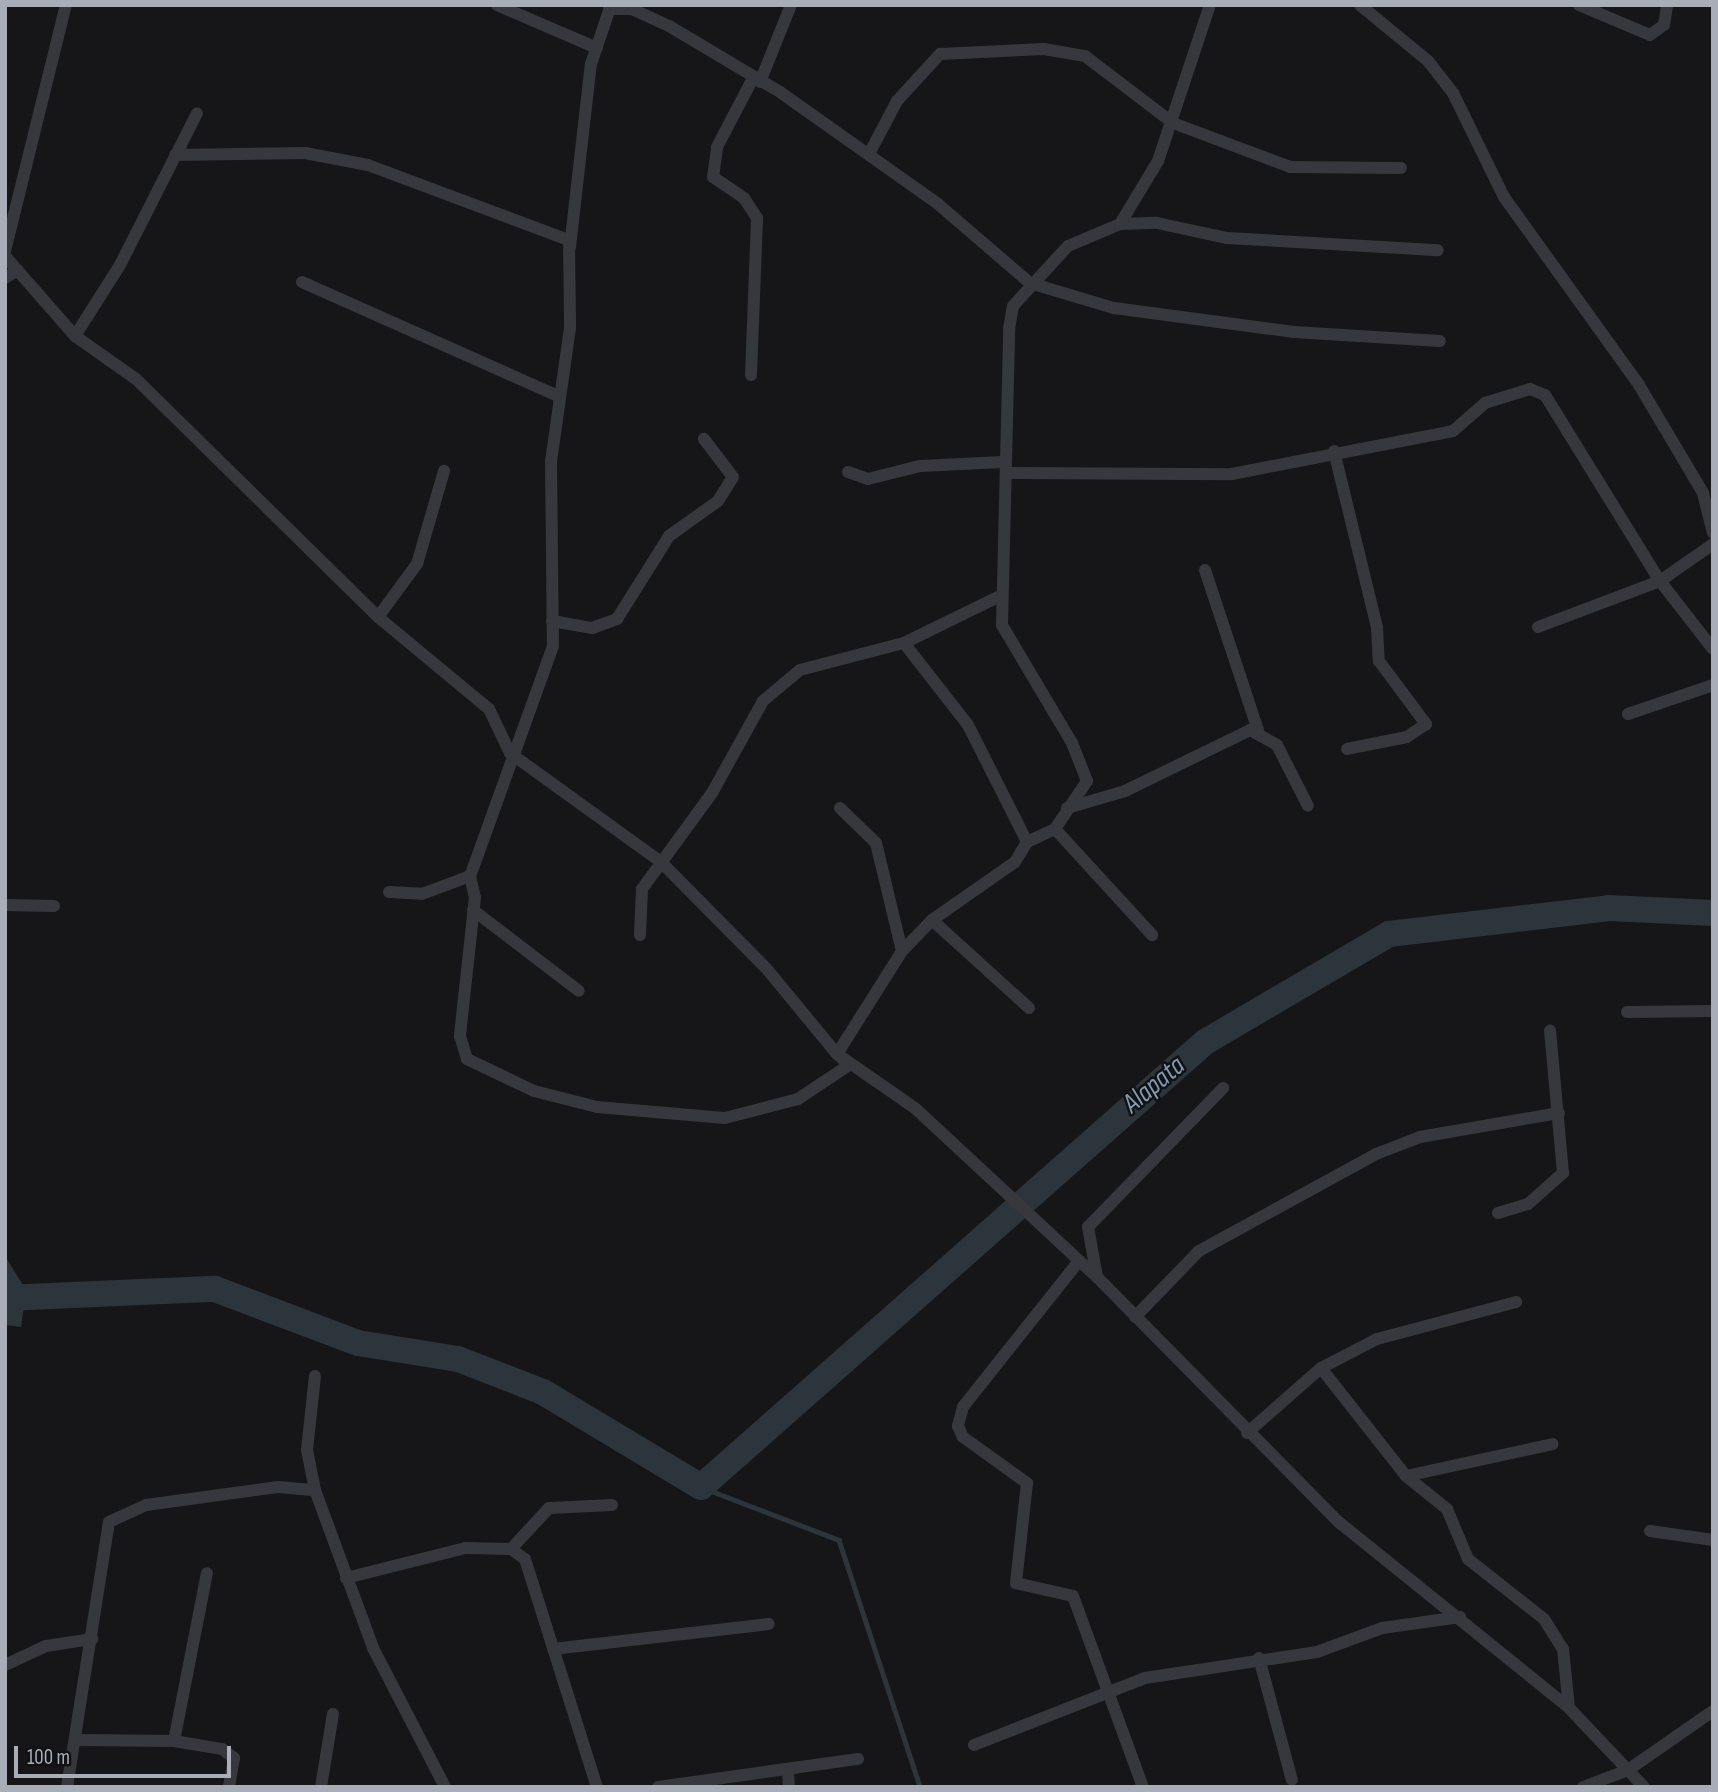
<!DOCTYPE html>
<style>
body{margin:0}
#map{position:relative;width:1718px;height:1792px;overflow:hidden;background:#161618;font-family:"Sofia Sans Condensed",sans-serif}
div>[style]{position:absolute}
.water>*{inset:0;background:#2c353c}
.stream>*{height:4.5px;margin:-2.25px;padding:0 2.25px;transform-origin:2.25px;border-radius:2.25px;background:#2c353c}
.river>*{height:26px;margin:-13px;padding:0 13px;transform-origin:13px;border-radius:13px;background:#2c353c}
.minor>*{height:12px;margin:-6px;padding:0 6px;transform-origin:6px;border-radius:6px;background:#37383d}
span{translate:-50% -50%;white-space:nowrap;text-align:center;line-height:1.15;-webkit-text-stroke:5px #111113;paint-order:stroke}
.water-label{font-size:28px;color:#7f9bb3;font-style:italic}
.frame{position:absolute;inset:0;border:7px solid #a8adb8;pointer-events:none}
.scale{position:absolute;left:14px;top:1746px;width:217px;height:32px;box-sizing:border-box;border:4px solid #a8adb8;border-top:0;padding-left:9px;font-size:21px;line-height:24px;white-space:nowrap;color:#a8adb8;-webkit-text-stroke:5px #111113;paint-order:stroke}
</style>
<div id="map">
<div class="water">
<div style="clip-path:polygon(5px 1256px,26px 1290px,21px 1327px,5px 1325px)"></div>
</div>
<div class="stream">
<div style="left:701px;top:1487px;width:148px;rotate:21deg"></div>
<div style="left:839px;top:1540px;width:260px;rotate:71.8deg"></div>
</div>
<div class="river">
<div style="left:5px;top:1298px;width:210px;rotate:-2.5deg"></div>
<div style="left:215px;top:1289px;width:153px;rotate:20.7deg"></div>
<div style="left:358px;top:1343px;width:101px;rotate:9.1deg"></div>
<div style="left:458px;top:1359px;width:91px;rotate:21.2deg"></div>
<div style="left:543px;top:1392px;width:184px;rotate:31deg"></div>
<div style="left:701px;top:1487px;width:672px;rotate:-41.44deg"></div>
<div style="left:1205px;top:1042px;width:213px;rotate:-30.4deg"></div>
<div style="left:1389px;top:934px;width:222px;rotate:-6.7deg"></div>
<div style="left:1609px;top:908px;width:104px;rotate:2.8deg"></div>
</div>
<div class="minor">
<div style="left:497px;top:5px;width:109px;rotate:23.3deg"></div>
<div style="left:1360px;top:5px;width:88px;rotate:39.5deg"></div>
<div style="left:1428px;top:61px;width:41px;rotate:52deg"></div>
<div style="left:1453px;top:93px;width:116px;rotate:63.9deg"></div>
<div style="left:1504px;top:197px;width:231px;rotate:54.3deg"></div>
<div style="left:1639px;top:385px;width:126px;rotate:59.3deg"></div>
<div style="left:1703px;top:493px;width:41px;rotate:76deg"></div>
<div style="left:1579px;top:5px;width:77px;rotate:22.9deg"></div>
<div style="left:1650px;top:35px;width:17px;rotate:-36deg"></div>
<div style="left:1664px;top:25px;width:20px;rotate:-81deg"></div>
<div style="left:609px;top:9px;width:23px"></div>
<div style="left:632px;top:9px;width:41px;rotate:24.7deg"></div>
<div style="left:669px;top:26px;width:129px;rotate:30.7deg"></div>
<div style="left:780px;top:92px;width:194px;rotate:35.3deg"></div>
<div style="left:938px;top:204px;width:121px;rotate:40.7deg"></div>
<div style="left:1030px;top:283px;width:88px;rotate:16.6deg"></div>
<div style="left:1114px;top:308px;width:182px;rotate:7.6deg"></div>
<div style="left:1294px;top:332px;width:146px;rotate:3.5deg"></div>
<div style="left:760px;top:82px;width:83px;rotate:-68.1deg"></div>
<div style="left:869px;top:154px;width:60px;rotate:-62.2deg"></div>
<div style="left:897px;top:101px;width:64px;rotate:-47.5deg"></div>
<div style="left:940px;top:54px;width:104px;rotate:-2.8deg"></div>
<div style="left:1044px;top:49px;width:42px;rotate:9.7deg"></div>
<div style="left:1085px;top:56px;width:111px;rotate:37.3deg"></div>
<div style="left:1173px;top:123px;width:125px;rotate:20.6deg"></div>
<div style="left:1290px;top:167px;width:111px;rotate:0.5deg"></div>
<div style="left:175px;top:155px;width:130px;rotate:-0.9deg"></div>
<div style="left:305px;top:153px;width:64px;rotate:10.8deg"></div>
<div style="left:368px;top:165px;width:215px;rotate:20.5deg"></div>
<div style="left:569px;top:240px;width:88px;rotate:89.3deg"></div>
<div style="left:570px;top:328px;width:135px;rotate:98.1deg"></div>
<div style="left:551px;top:462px;width:184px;rotate:89.4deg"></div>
<div style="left:553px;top:646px;width:245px;rotate:109.8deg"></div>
<div style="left:470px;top:876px;width:22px;rotate:77deg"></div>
<div style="left:475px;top:897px;width:140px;rotate:96.2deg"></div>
<div style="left:460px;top:1036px;width:24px;rotate:73deg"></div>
<div style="left:467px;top:1059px;width:74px;rotate:25.5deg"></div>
<div style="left:534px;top:1091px;width:65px;rotate:14.3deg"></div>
<div style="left:597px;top:1107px;width:128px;rotate:4.9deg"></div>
<div style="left:725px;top:1118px;width:75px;rotate:-14.6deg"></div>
<div style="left:798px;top:1099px;width:61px;rotate:-33.7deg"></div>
<div style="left:849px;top:1065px;width:16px;rotate:-137deg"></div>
<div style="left:837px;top:1054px;width:122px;rotate:-57.7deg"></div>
<div style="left:902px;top:951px;width:43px;rotate:-45.9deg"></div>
<div style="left:932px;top:920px;width:101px;rotate:-34.9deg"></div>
<div style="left:1015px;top:862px;width:23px;rotate:-59deg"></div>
<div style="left:1027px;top:842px;width:31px;rotate:-25deg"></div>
<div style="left:1055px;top:829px;width:58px;rotate:-56.3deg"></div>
<div style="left:1087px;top:781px;width:41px;rotate:-111.5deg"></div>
<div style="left:1072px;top:743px;width:137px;rotate:-120.7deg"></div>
<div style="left:1002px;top:625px;width:296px;rotate:-88.6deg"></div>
<div style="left:1009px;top:329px;width:23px;rotate:-80deg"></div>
<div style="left:1013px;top:306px;width:81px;rotate:-47.5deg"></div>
<div style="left:1068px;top:246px;width:56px;rotate:-22.9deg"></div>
<div style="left:1120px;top:224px;width:74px;rotate:-58.9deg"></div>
<div style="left:1158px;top:161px;width:164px;rotate:-71.6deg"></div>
<div style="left:1120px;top:224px;width:37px;rotate:-2deg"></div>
<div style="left:1157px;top:223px;width:72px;rotate:12.1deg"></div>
<div style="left:1227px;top:238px;width:211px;rotate:3.3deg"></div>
<div style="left:570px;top:247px;width:184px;rotate:-83.5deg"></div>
<div style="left:591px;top:64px;width:62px;rotate:-71.3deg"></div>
<div style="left:5px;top:251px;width:253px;rotate:-76.1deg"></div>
<div style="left:5px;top:256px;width:106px;rotate:48.8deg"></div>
<div style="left:75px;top:336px;width:75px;rotate:35.2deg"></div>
<div style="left:136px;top:379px;width:339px;rotate:44.5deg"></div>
<div style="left:378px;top:617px;width:144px;rotate:39.7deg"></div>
<div style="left:489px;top:709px;width:49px;rotate:64.5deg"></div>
<div style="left:510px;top:753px;width:186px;rotate:35.8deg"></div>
<div style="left:661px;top:862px;width:149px;rotate:45.3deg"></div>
<div style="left:766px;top:968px;width:112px;rotate:50.5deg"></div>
<div style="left:837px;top:1054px;width:96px;rotate:34.8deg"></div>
<div style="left:916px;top:1109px;width:247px;rotate:42.9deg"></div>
<div style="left:1097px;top:1277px;width:346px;rotate:45.4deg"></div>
<div style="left:1340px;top:1523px;width:294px;rotate:38.9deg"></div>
<div style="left:1569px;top:1708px;width:109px;rotate:46.5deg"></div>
<div style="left:5px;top:278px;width:15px;rotate:-32deg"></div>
<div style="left:302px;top:282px;width:282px;rotate:24deg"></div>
<div style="left:75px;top:336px;width:84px;rotate:-57.6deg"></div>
<div style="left:120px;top:265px;width:170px;rotate:-63.1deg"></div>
<div style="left:751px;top:375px;width:157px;rotate:-87.8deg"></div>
<div style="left:757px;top:218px;width:24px;rotate:-123deg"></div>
<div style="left:744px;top:198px;width:37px;rotate:-146deg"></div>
<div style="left:713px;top:177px;width:30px;rotate:-82deg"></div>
<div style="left:717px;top:147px;width:78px;rotate:-62.4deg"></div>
<div style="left:1334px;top:451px;width:182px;rotate:76.3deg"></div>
<div style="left:1377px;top:628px;width:33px;rotate:87deg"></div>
<div style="left:1379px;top:661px;width:79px;rotate:53.3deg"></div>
<div style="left:1426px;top:724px;width:23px;rotate:146deg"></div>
<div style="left:1407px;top:737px;width:61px;rotate:168.7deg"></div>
<div style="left:848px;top:472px;width:21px;rotate:19deg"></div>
<div style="left:868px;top:479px;width:54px;rotate:-14deg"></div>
<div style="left:920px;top:466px;width:84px;rotate:-2.7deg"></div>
<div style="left:1008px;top:473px;width:224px;rotate:0.3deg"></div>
<div style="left:1232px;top:474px;width:225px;rotate:-11deg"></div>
<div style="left:1453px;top:431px;width:43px;rotate:-41.2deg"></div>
<div style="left:1485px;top:403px;width:47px;rotate:-17.3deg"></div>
<div style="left:1530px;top:389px;width:16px;rotate:22deg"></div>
<div style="left:1545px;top:395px;width:219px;rotate:58.3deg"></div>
<div style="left:1660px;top:581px;width:86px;rotate:52.1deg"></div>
<div style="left:1205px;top:570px;width:169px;rotate:71.7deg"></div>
<div style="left:378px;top:617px;width:66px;rotate:-53.7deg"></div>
<div style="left:417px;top:564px;width:97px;rotate:-73.8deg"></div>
<div style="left:552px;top:621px;width:41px;rotate:9.9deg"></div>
<div style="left:592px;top:628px;width:27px;rotate:-20deg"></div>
<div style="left:617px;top:619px;width:98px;rotate:-57.9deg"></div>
<div style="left:669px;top:536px;width:60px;rotate:-35.5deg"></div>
<div style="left:718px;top:501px;width:28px;rotate:-58deg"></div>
<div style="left:733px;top:477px;width:48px;rotate:-127.3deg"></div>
<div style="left:1538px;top:627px;width:130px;rotate:-20.7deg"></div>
<div style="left:1660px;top:581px;width:65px;rotate:-34.9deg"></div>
<div style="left:904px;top:643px;width:104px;rotate:52deg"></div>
<div style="left:968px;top:725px;width:131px;rotate:63.2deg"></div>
<div style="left:1628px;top:714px;width:90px;rotate:-18.8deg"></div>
<div style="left:840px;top:808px;width:50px;rotate:44.2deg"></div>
<div style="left:876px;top:843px;width:111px;rotate:76.5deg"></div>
<div style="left:1067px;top:808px;width:60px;rotate:-16.3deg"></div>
<div style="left:1125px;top:791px;width:139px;rotate:-26deg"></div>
<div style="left:1250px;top:730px;width:31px;rotate:29deg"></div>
<div style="left:1277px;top:745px;width:68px;rotate:63.1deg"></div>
<div style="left:1055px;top:829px;width:144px;rotate:47.5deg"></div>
<div style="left:389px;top:892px;width:33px;rotate:3deg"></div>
<div style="left:422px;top:894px;width:51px;rotate:-20.6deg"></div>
<div style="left:5px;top:905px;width:49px;rotate:1.2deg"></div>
<div style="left:473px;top:910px;width:133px;rotate:37.4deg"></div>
<div style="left:932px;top:920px;width:131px;rotate:42.2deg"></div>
<div style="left:640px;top:935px;width:46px;rotate:-87.5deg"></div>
<div style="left:642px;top:889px;width:119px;rotate:-53.9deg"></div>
<div style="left:712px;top:793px;width:105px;rotate:-61deg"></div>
<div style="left:763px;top:701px;width:48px;rotate:-40deg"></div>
<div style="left:800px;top:670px;width:107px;rotate:-14.6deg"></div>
<div style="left:904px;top:643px;width:105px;rotate:-26.1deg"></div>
<div style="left:1627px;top:1012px;width:86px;rotate:-0.7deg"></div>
<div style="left:1498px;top:1213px;width:31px;rotate:-17deg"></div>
<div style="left:1528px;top:1204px;width:47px;rotate:-41.5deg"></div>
<div style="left:1563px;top:1173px;width:143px;rotate:-95.2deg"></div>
<div style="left:1079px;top:1261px;width:186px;rotate:128.5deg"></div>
<div style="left:963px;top:1407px;width:20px;rotate:105deg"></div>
<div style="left:958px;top:1426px;width:12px;rotate:66deg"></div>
<div style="left:963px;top:1437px;width:79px;rotate:35.7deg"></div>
<div style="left:1027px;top:1483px;width:101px;rotate:96.3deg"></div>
<div style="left:1016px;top:1583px;width:58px;rotate:12.8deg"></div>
<div style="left:1073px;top:1596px;width:203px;rotate:69.9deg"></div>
<div style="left:1097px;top:1277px;width:51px;rotate:-100.2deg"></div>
<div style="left:1088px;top:1227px;width:194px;rotate:-45.8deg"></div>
<div style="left:1135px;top:1317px;width:92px;rotate:-45.9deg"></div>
<div style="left:1199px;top:1251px;width:202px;rotate:-28.7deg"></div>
<div style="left:1376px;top:1154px;width:47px;rotate:-21.1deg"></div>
<div style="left:1420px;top:1137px;width:141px;rotate:-9.8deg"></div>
<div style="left:1321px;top:1368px;width:137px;rotate:51.8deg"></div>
<div style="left:1406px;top:1476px;width:53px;rotate:38.8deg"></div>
<div style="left:1447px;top:1509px;width:54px;rotate:67.2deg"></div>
<div style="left:1468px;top:1559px;width:97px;rotate:38.3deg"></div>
<div style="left:1544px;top:1619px;width:36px;rotate:58deg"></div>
<div style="left:1563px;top:1649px;width:59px;rotate:84.2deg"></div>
<div style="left:315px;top:1376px;width:74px;rotate:96.2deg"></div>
<div style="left:307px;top:1450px;width:41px;rotate:78.7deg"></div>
<div style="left:1247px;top:1433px;width:98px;rotate:-41.3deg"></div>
<div style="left:1321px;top:1368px;width:63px;rotate:-27.4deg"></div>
<div style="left:1377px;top:1339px;width:144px;rotate:-14.9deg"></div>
<div style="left:1406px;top:1476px;width:150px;rotate:-12.3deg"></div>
<div style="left:1650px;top:1531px;width:64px;rotate:8.1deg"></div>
<div style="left:511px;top:1549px;width:56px;rotate:-47.2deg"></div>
<div style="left:549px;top:1508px;width:63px;rotate:-2.7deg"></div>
<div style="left:346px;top:1578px;width:123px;rotate:-14.1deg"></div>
<div style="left:465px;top:1548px;width:46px;rotate:1.2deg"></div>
<div style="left:511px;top:1549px;width:17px;rotate:36deg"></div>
<div style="left:525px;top:1559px;width:239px;rotate:72.5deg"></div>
<div style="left:553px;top:1649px;width:217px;rotate:-6.6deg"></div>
<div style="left:1259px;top:1658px;width:126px;rotate:74.9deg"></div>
<div style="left:5px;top:1665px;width:45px;rotate:-24.9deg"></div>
<div style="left:46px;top:1646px;width:47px;rotate:-8.7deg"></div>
<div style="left:77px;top:1740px;width:97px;rotate:0.6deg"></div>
<div style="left:174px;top:1741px;width:49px;rotate:9.5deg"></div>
<div style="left:222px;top:1749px;width:15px;rotate:37deg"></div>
<div style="left:234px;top:1758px;width:29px;rotate:100deg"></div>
<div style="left:174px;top:1741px;width:171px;rotate:-78.9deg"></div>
<div style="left:974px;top:1745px;width:184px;rotate:-21.4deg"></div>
<div style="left:1145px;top:1678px;width:174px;rotate:-8.6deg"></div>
<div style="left:1317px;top:1652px;width:69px;rotate:-20.3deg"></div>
<div style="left:1382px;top:1628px;width:79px;rotate:-8deg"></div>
<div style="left:788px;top:1769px;width:18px;rotate:87deg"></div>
<div style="left:67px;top:1787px;width:268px;rotate:-81deg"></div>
<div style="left:109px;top:1522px;width:41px;rotate:-24.7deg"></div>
<div style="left:146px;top:1505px;width:133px;rotate:-7.8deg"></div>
<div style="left:278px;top:1487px;width:37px;rotate:5deg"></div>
<div style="left:315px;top:1490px;width:168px;rotate:69.8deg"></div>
<div style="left:373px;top:1648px;width:157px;rotate:62.6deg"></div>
<div style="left:321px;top:1787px;width:74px;rotate:-80.7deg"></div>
<div style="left:658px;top:1787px;width:202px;rotate:-8deg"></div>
<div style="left:1583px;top:1787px;width:48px;rotate:-20.7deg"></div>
<div style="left:1628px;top:1770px;width:103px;rotate:-34.8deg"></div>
</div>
<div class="water-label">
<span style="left:1154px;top:1085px;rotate:-40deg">Alapata</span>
</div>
<div class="frame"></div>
<div class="scale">100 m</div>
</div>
